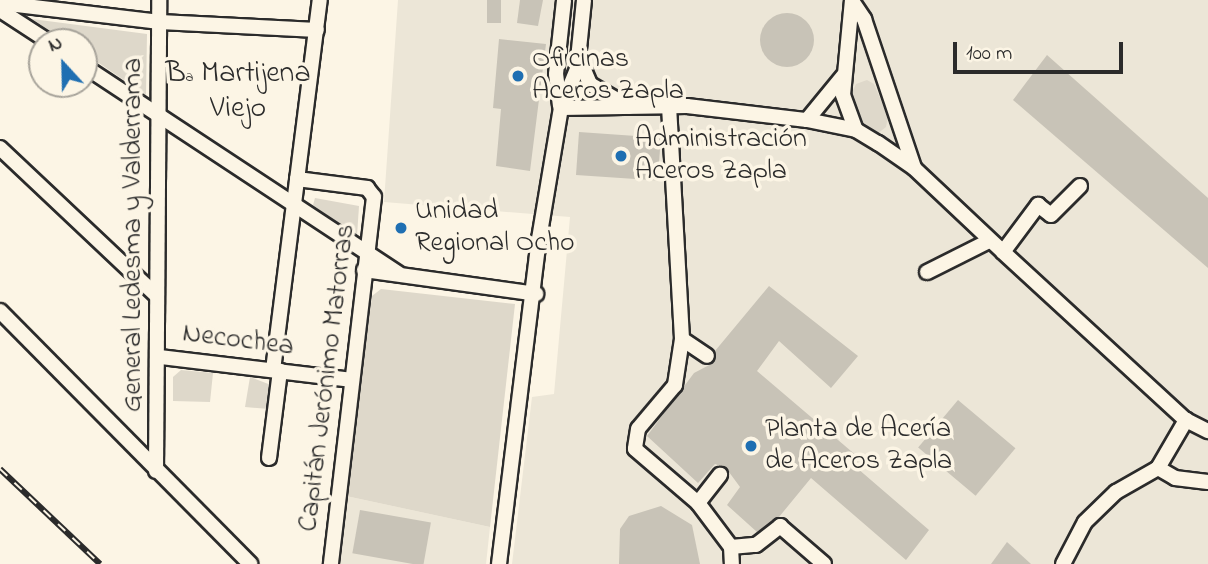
<!DOCTYPE html>
<meta charset="utf-8">
<style>
body{margin:0}
#map{position:relative;width:1208px;height:564px;overflow:hidden;background:#fcf5e5;font-family:"Indie Flower",sans-serif}
div>[style]{position:absolute}
.built>*{inset:0;background:#ece6d7}
.green>*{inset:0;background:#ded8ca}
.building>*{inset:0;background:#c8c3b7;transform-origin:0 0}
.round{border-radius:50%}
.roads{filter:drop-shadow(2px 0 #2b2b2b) drop-shadow(-2px 0 #2b2b2b) drop-shadow(0 2px #2b2b2b) drop-shadow(0 -2px #2b2b2b)}
.minor>*{height:14px;margin:-7px;padding:0 7px;transform-origin:7px;border-radius:7px;background:#fcf5e5}
.rail>*{height:6px;margin-top:-3px;transform-origin:0;background:repeating-linear-gradient(90deg,#fcf5e5 0 10px,#2b2b2b 0 20px);box-sizing:border-box;border-block:2px solid #2b2b2b}
.dots>*{width:19px;height:19px;translate:-50% -50%;box-sizing:border-box;border:4px solid #fcf5e5;border-radius:50%}
span{translate:-50% -50%;white-space:nowrap;text-align:center;line-height:1.15;-webkit-text-stroke:7px #fcf5e5;paint-order:stroke}
.poi-label{font-size:28px;color:#2b2b2b}
.left{translate:0 -50%;text-align:left}
.street-label{font-size:28px;color:#2b2b2b}
.neighbourhood-label{font-size:30px;color:#2b2b2b}
.north{position:absolute;left:28px;top:28px;width:70px;height:70px;box-sizing:border-box;background:#fcf5e5;border:2px solid #a8a49b;border-radius:50%;rotate:338deg;font-size:19px;font-weight:700;line-height:28px;text-align:center;color:#2b2b2b}
.north::after{content:'';display:block;margin:auto;width:24px;height:32px;background:#1f6fb2;clip-path:polygon(50% 0,100% 100%,50% 72%,0 100%)}
.scale{position:absolute;left:953px;top:42px;width:170px;height:32px;box-sizing:border-box;border:4px solid #2b2b2b;border-top:0;padding-left:9px;font-size:21px;line-height:24px;white-space:nowrap;color:#2b2b2b;-webkit-text-stroke:5px #fcf5e5;paint-order:stroke}
</style>
<div id="map">
<div class="built">
<div style="clip-path:polygon(398px 0,1208px 0,1208px 564px,512px 564px,532px 397px,554px 394px,570px 217px,384px 202px)"></div>
<div style="clip-path:polygon(346px 496px,490px 527px,486px 564px,338px 564px)"></div>
</div>
<div class="green">
<div style="clip-path:polygon(32px 19px,147px 34px,146px 95px,84px 53px,84px 42px,67px 42px)"></div>
<div style="clip-path:polygon(867px 80px,874px 84px,888px 117px,886px 127px,877px 134px,866px 129px,851px 95px,856px 84px)"></div>
<div style="clip-path:polygon(315px 198px,359px 206px,357px 236px,313px 205px)"></div>
<div style="clip-path:polygon(381px 289px,515px 304px,490px 527px,346px 496px,372px 296px)"></div>
<div style="clip-path:polygon(181px 370px,213px 373px,210px 402px,173px 401px,173px 377px)"></div>
<div style="clip-path:polygon(250px 377px,271px 385px,269px 409px,245px 407px)"></div>
</div>
<div class="building">
<div style="left:487px;top:0;width:14px;height:23px"></div>
<div style="clip-path:polygon(520px 0,543px 0,538px 26px,517px 23px)"></div>
<div class="round" style="left:760px;top:13px;width:54px;height:54px"></div>
<div style="clip-path:polygon(499px 39px,546px 44px,530px 171px,496px 166px,501px 109px,493px 108px)"></div>
<div style="clip-path:polygon(1047px 55px,1208px 198px,1208px 268px,1013px 100px)"></div>
<div style="left:579px;top:132px;width:82px;height:43px;rotate:4deg"></div>
<div style="clip-path:polygon(769px 286px,858px 356px,831px 388px,779px 341px,757px 371px,858px 457px,857px 468px,929px 530px,906px 560px,811px 478px,779px 517px,757px 532px,727px 505px,740px 487px,726px 468px,715px 464px,698px 483px,647px 436px,694px 373px,715px 362px,715px 351px)"></div>
<div style="left:958px;top:400px;width:75px;height:62px;rotate:40deg"></div>
<div style="clip-path:polygon(661px 506px,692px 525px,700px 564px,619px 564px,620px 529px,629px 516px)"></div>
<div style="left:360px;top:510px;width:72px;height:44px;rotate:10deg"></div>
<div style="clip-path:polygon(1007px 542px,1031px 564px,991px 564px)"></div>
</div>
<div class="roads">
<div class="minor">
<div style="left:852px;top:0;width:95px;rotate:95.4deg"></div>
<div style="left:843px;top:95px;width:37px;rotate:70deg"></div>
<div style="left:852px;top:1px;width:22px;rotate:56deg"></div>
<div style="left:864px;top:19px;width:157px;rotate:71.4deg"></div>
<div style="left:0;top:3px;width:161px;rotate:6.8deg"></div>
<div style="left:160px;top:22px;width:157px;rotate:2.9deg"></div>
<div style="left:0;top:10px;width:59px;rotate:33.1deg"></div>
<div style="left:579px;top:58px;width:28px;rotate:67deg"></div>
<div style="left:590px;top:84px;width:45px;rotate:30.5deg"></div>
<div style="left:84px;top:66px;width:377px;rotate:33.4deg"></div>
<div style="left:560px;top:106px;width:32px;rotate:-97deg"></div>
<div style="left:556px;top:74px;width:74px;rotate:-83.8deg"></div>
<div style="left:669px;top:106px;width:233px;rotate:86.8deg"></div>
<div style="left:682px;top:339px;width:30px;rotate:34deg"></div>
<div style="left:561px;top:108px;width:126px;rotate:-0.9deg"></div>
<div style="left:687px;top:106px;width:121px;rotate:6.7deg"></div>
<div style="left:807px;top:120px;width:57px;rotate:-50.7deg"></div>
<div style="left:807px;top:120px;width:50px;rotate:11.5deg"></div>
<div style="left:856px;top:130px;width:26px;rotate:31deg"></div>
<div style="left:878px;top:143px;width:44px;rotate:34.8deg"></div>
<div style="left:914px;top:168px;width:122px;rotate:43.3deg"></div>
<div style="left:1003px;top:252px;width:59px;rotate:-53.3deg"></div>
<div style="left:1038px;top:205px;width:16px;rotate:38deg"></div>
<div style="left:1051px;top:215px;width:41px;rotate:-45deg"></div>
<div style="left:0;top:148px;width:213px;rotate:43.3deg"></div>
<div style="left:297px;top:179px;width:71px;rotate:7.3deg"></div>
<div style="left:367px;top:188px;width:11px;rotate:52deg"></div>
<div style="left:374px;top:197px;width:370px;rotate:96.7deg"></div>
<div style="left:1003px;top:252px;width:248px;rotate:42.6deg"></div>
<div style="left:1186px;top:420px;width:25px;rotate:27deg"></div>
<div style="left:364px;top:270px;width:174px;rotate:7.9deg"></div>
<div style="left:927px;top:272px;width:69px;rotate:-26.6deg"></div>
<div style="left:0;top:311px;width:356px;rotate:45.3deg"></div>
<div style="left:682px;top:339px;width:47px;rotate:98.7deg"></div>
<div style="left:675px;top:385px;width:57px;rotate:130.1deg"></div>
<div style="left:638px;top:429px;width:20px;rotate:99deg"></div>
<div style="left:635px;top:449px;width:83px;rotate:40.6deg"></div>
<div style="left:698px;top:503px;width:36px;rotate:-52deg"></div>
<div style="left:160px;top:357px;width:193px;rotate:6.8deg"></div>
<div style="left:273px;top:370px;width:373px;rotate:-82.8deg"></div>
<div style="left:269px;top:458px;width:88px;rotate:-82.8deg"></div>
<div style="left:1158px;top:468px;width:20px;rotate:30deg"></div>
<div style="left:1175px;top:478px;width:33px;rotate:7deg"></div>
<div style="left:156px;top:471px;width:471px;rotate:-89.6deg"></div>
<div style="left:698px;top:503px;width:55px;rotate:53.1deg"></div>
<div style="left:731px;top:547px;width:25px;rotate:-5deg"></div>
<div style="left:756px;top:545px;width:31px;rotate:-38deg"></div>
<div style="left:780px;top:526px;width:58px;rotate:40.8deg"></div>
<div style="left:731px;top:547px;width:17px;rotate:87deg"></div>
<div style="left:499px;top:564px;width:327px;rotate:-83deg"></div>
<div style="left:539px;top:239px;width:133px;rotate:-80.5deg"></div>
<div style="left:561px;top:108px;width:42px;rotate:-67.7deg"></div>
<div style="left:577px;top:69px;width:69px;rotate:-84.2deg"></div>
<div style="left:1063px;top:564px;width:47px;rotate:-62.4deg"></div>
<div style="left:1085px;top:522px;width:43px;rotate:-44.1deg"></div>
<div style="left:1116px;top:492px;width:48px;rotate:-29.7deg"></div>
<div style="left:1158px;top:468px;width:56px;rotate:-59.7deg"></div>
</div>
</div>
<div class="rail">
<div style="left:0;top:469px;width:138px;rotate:43.5deg"></div>
</div>
<div class="dots">
<div style="left:518px;top:76px;background:#1f6fb2"></div>
<div style="left:621px;top:156px;background:#1f6fb2"></div>
<div style="left:401px;top:228px;background:#1f6fb2"></div>
<div style="left:751px;top:446px;background:#1f6fb2"></div>
</div>
<div class="poi-label">
<span class="left" style="left:532px;top:76px">Oficinas<br>Aceros Zapla</span>
<span class="left" style="left:635px;top:156px">Administración<br>Aceros Zapla</span>
<span class="left" style="left:415px;top:228px">Unidad<br>Regional Ocho</span>
<span class="left" style="left:765px;top:446px">Planta de Acería<br>de Aceros Zapla</span>
</div>
<div class="street-label">
<span style="left:134px;top:235px;rotate:-90deg">General Ledesma y Valderrama</span>
<span style="left:238px;top:341px;rotate:7deg">Necochea</span>
<span style="left:328px;top:378px;rotate:-83deg">Capitán Jerónimo Matorras</span>
</div>
<div class="neighbourhood-label">
<span style="left:238px;top:91px">Bª Martijena<br>Viejo</span>
</div>
<div class="north">N</div>
<div class="scale">100 m</div>
</div>
